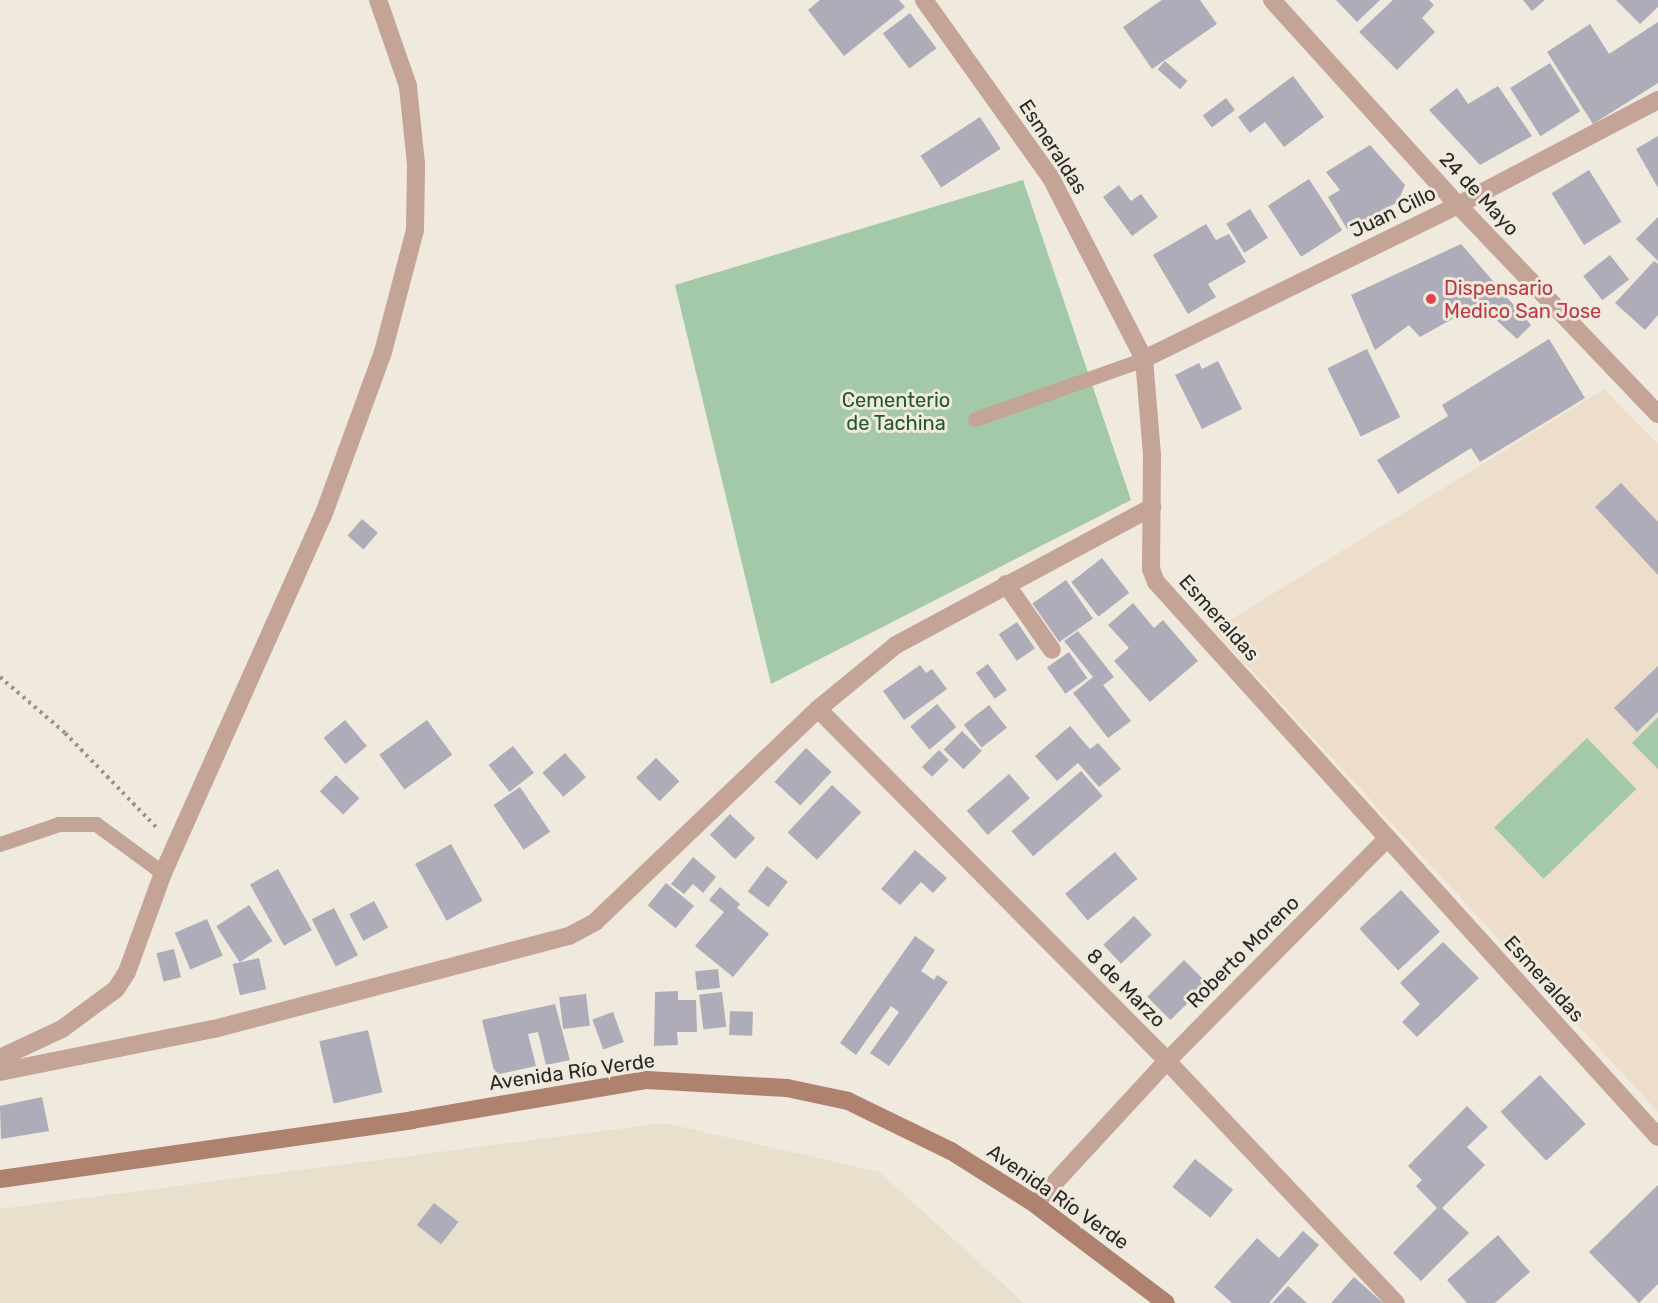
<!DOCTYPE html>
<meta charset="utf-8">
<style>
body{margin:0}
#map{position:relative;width:1658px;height:1303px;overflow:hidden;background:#efe9de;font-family:Rubik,sans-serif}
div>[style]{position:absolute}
.built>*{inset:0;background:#e9dfcd}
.education>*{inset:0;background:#ecdecb}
.green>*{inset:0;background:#a3c9a8;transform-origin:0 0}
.building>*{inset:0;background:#aeacb8;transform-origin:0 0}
.path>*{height:4px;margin-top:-2px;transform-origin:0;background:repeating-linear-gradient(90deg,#98948c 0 3px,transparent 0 7.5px)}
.service>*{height:15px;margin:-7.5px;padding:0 7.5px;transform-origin:7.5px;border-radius:7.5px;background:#c3a496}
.minor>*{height:18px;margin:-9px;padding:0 9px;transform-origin:9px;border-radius:9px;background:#c3a496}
.secondary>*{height:18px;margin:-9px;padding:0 9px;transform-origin:9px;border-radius:9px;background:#ae826e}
.dots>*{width:16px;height:16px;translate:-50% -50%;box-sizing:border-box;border:3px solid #efe9de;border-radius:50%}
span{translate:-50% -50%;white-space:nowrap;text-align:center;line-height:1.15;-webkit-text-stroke:6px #efe9de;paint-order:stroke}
.street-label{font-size:20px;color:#2a2824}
.health-label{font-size:20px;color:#be3a42}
.left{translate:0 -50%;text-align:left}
.park-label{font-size:20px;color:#1d592b}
</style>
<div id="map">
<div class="built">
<div style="clip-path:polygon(664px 1123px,879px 1172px,1024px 1303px,0 1303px,0 1209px)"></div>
</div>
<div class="education">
<div style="clip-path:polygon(1604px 389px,1658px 444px,1658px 1112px,1214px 630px)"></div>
</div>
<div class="green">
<div style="clip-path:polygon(1023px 180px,1131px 500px,771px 684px,675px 285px)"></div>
<div style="clip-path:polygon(1658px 717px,1658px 769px,1632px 743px)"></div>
<div style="left:1587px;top:738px;width:71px;height:129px;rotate:46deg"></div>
</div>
<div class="building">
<div style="clip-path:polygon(820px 0,899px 0,905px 7px,844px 56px,808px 10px)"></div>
<div style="clip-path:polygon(1162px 0,1200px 0,1217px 24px,1152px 69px,1123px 27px)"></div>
<div style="clip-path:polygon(1336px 0,1380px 0,1357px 22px)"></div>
<div style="clip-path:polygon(1393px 0,1429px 0,1434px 5px,1422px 18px,1435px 32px,1397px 70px,1359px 32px)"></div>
<div style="clip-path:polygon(1523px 0,1545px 0,1532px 11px)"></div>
<div style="clip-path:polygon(1616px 0,1658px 0,1658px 7px,1640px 24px)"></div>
<div style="left:910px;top:13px;width:44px;height:34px;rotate:53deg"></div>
<div style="clip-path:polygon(1658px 22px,1658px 83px,1593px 124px,1547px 52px,1590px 24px,1609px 54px)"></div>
<div style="left:1165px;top:61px;width:30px;height:11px;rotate:42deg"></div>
<div style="left:1550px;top:63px;width:57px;height:47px;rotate:58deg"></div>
<div style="clip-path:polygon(1293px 76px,1324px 117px,1284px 147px,1265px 122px,1250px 133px,1238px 117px)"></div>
<div style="clip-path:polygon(1498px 86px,1532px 136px,1480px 165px,1429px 110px,1457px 88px,1468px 104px)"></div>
<div style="left:1226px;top:98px;width:15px;height:29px;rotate:53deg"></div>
<div style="left:980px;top:117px;width:38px;height:71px;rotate:57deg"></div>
<div style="clip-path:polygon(1658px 136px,1658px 188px,1636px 149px)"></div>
<div style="clip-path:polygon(1370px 145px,1405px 185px,1398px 202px,1347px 229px,1328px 197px,1340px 190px,1326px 172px)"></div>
<div style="left:1589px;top:170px;width:61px;height:44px;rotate:58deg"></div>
<div style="left:1309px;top:179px;width:61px;height:49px;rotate:57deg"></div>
<div style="clip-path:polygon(1119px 185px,1131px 201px,1141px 194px,1158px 217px,1132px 236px,1103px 197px)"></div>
<div style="left:1250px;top:209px;width:34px;height:28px;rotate:58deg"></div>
<div style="clip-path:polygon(1658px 217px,1658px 261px,1636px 239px)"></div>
<div style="clip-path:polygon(1206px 224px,1216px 240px,1229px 234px,1246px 262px,1208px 284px,1216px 297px,1188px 314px,1153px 255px)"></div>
<div style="clip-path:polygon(1461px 244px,1531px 325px,1517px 339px,1479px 304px,1420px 337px,1409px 325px,1375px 350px,1351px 295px)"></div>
<div style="left:1610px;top:255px;width:31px;height:34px;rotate:52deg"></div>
<div style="clip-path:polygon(1654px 261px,1658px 264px,1658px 315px,1645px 330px,1615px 303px)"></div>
<div style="clip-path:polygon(1549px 339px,1585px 398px,1480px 462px,1471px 448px,1398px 494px,1377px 460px,1448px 416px,1442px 405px)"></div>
<div style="left:1367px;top:349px;width:76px;height:44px;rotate:64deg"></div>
<div style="clip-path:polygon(1218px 361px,1242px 409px,1202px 429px,1175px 375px,1199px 363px,1202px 369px)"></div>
<div style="clip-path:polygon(1621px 483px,1658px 522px,1658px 575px,1595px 507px)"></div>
<div style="left:362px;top:519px;width:21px;height:22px;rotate:41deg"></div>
<div style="left:1102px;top:558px;width:44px;height:39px;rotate:52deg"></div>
<div style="left:1066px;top:580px;width:47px;height:41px;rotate:55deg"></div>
<div style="clip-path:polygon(1133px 603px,1154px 628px,1163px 620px,1198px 661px,1150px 702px,1114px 661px,1129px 648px,1108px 625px)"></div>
<div style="left:1017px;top:622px;width:32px;height:22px;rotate:56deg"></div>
<div style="clip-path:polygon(1078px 631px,1114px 677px,1103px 685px,1131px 721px,1108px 738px,1073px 693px,1093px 677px,1064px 641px)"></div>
<div style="left:1069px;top:652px;width:32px;height:27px;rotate:55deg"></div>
<div style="left:988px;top:664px;width:32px;height:15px;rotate:54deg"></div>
<div style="clip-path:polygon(920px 665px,926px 673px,932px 669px,947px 689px,904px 720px,883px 691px)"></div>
<div style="clip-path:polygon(1658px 666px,1658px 712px,1637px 732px,1614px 708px)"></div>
<div style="left:937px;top:704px;width:30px;height:35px;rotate:50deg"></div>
<div style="left:989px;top:705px;width:29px;height:32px;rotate:52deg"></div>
<div style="left:345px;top:720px;width:34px;height:28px;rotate:50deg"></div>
<div style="left:427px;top:720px;width:43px;height:59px;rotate:54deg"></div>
<div style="clip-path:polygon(1070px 726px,1090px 749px,1098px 743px,1121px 769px,1099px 787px,1078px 763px,1057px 781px,1035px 756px)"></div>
<div style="left:962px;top:731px;width:28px;height:26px;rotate:45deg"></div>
<div style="left:513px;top:746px;width:34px;height:31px;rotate:52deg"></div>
<div style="left:806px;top:748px;width:35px;height:46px;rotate:43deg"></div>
<div style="left:939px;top:750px;width:14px;height:24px;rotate:45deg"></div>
<div style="left:565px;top:753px;width:32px;height:30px;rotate:49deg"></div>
<div style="left:656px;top:758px;width:33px;height:28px;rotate:45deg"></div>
<div style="left:1081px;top:771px;width:33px;height:92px;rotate:49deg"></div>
<div style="left:1009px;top:774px;width:32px;height:56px;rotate:49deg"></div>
<div style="left:336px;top:775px;width:33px;height:23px;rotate:45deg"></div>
<div style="left:832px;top:785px;width:40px;height:65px;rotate:43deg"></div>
<div style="left:520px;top:787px;width:54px;height:32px;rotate:56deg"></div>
<div style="left:730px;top:814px;width:35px;height:29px;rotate:44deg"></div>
<div style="left:451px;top:844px;width:65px;height:41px;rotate:61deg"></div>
<div style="clip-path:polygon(915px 850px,947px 878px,933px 893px,921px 882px,900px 905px,881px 889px)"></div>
<div style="left:1115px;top:852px;width:35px;height:65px;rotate:50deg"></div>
<div style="clip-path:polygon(693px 857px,716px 877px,703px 893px,693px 884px,684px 894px,671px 884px)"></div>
<div style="left:767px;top:866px;width:26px;height:32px;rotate:37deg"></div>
<div style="left:278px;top:869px;width:70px;height:32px;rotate:61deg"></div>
<div style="left:666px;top:883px;width:36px;height:29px;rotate:39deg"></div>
<div style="clip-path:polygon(720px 887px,740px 904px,737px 908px,769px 934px,733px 977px,695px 946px,724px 912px,709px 900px)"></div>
<div style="left:1401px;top:890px;width:57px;height:57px;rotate:47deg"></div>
<div style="left:374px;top:901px;width:30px;height:28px;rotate:62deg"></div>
<div style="left:249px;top:905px;width:43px;height:39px;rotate:57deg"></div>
<div style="left:334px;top:908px;width:53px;height:25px;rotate:63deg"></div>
<div style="left:1134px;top:916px;width:26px;height:42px;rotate:47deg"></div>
<div style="left:207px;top:919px;width:40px;height:35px;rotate:67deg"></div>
<div style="clip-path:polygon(915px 936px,935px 950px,921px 971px,934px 980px,937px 975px,948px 982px,889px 1066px,870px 1053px,899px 1012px,891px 1006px,856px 1055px,840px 1043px)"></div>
<div style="clip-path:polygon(1443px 942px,1479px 978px,1417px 1037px,1402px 1022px,1420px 1004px,1400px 983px)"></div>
<div style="left:174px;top:949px;width:29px;height:18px;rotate:76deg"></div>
<div style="left:259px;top:958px;width:32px;height:27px;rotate:77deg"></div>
<div style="left:1184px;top:960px;width:33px;height:52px;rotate:45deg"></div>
<div style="left:718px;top:969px;width:19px;height:23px;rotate:84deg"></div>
<div style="clip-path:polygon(678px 991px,678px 1000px,696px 1000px,697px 1032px,677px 1032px,678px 1045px,654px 1046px,655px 992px)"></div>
<div style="left:722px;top:992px;width:35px;height:23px;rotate:83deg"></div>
<div style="left:586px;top:994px;width:32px;height:27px;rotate:83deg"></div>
<div style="clip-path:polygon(555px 1004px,570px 1060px,546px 1065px,538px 1032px,528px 1034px,536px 1066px,495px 1075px,482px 1020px)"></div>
<div style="left:730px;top:1011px;width:23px;height:24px;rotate:2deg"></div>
<div style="left:613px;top:1012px;width:32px;height:22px;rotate:70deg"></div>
<div style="left:368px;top:1030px;width:64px;height:50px;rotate:77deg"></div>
<div style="left:1540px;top:1075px;width:67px;height:54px;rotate:47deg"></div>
<div style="clip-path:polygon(42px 1097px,49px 1131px,1px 1139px,0 1106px)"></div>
<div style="clip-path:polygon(1467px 1106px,1488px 1127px,1467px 1147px,1485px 1165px,1442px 1208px,1469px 1233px,1421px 1281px,1393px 1253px,1437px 1208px,1416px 1186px,1422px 1180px,1408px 1166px)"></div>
<div style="left:1195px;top:1159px;width:49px;height:36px;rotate:39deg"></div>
<div style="clip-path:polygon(1658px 1185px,1658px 1284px,1639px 1303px,1589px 1252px)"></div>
<div style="left:434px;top:1203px;width:31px;height:28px;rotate:38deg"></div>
<div style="clip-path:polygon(1303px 1231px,1319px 1245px,1269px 1303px,1232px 1303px,1214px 1287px,1257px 1238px,1279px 1258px)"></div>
<div style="clip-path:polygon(1498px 1235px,1530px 1272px,1495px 1303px,1467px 1303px,1447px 1280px)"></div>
<div style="clip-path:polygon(1354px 1277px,1383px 1303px,1331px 1303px)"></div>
<div style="clip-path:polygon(1288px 1286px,1307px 1303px,1272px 1303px)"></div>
</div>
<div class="path">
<div style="left:0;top:677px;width:86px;rotate:40.7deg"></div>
<div style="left:65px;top:733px;width:131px;rotate:45.9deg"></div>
</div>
<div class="service">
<div style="left:975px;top:419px;width:179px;rotate:-19.5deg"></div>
<div style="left:0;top:844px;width:62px;rotate:-18.7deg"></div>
<div style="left:59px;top:824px;width:37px"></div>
<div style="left:96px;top:824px;width:83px;rotate:36.2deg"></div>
</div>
<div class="minor">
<div style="left:924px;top:0;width:219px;rotate:54.5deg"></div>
<div style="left:1051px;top:178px;width:203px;rotate:62.8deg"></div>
<div style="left:1144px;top:359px;width:96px;rotate:85.2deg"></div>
<div style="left:1152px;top:455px;width:114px;rotate:90.5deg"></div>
<div style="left:1151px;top:569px;width:14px;rotate:69deg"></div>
<div style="left:1156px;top:582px;width:748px;rotate:47.87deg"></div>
<div style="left:1272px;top:0;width:277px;rotate:47.8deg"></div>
<div style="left:1458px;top:205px;width:289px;rotate:46.3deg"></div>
<div style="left:1144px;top:359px;width:350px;rotate:-26.1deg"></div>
<div style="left:1458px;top:205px;width:226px;rotate:-27.7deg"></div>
<div style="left:1006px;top:584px;width:80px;rotate:55.1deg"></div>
<div style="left:818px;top:709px;width:496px;rotate:45.2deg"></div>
<div style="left:1167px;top:1061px;width:333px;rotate:46.6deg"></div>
<div style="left:0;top:1058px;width:68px;rotate:-25.1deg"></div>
<div style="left:62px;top:1029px;width:67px;rotate:-36.5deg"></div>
<div style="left:116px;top:989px;width:20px;rotate:-57deg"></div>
<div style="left:127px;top:972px;width:105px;rotate:-70deg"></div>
<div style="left:163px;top:873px;width:391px;rotate:-65.9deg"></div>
<div style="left:323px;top:516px;width:175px;rotate:-69.9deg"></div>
<div style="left:383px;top:352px;width:126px;rotate:-75.3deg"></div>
<div style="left:415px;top:230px;width:66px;rotate:-89.1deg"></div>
<div style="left:416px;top:164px;width:78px;rotate:-95.9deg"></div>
<div style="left:408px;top:86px;width:91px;rotate:-109.2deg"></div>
<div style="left:0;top:1072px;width:218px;rotate:-11.4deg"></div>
<div style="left:214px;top:1029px;width:367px;rotate:-14.7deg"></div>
<div style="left:569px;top:936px;width:30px;rotate:-28deg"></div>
<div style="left:595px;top:922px;width:308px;rotate:-43.7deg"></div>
<div style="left:818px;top:709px;width:101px;rotate:-39.4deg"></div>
<div style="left:896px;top:645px;width:291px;rotate:-28.3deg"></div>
<div style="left:1035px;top:1204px;width:195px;rotate:-47.3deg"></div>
<div style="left:1167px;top:1061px;width:313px;rotate:-45.3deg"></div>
</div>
<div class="secondary">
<div style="left:0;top:1179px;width:416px;rotate:-8.1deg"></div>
<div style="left:412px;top:1120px;width:238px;rotate:-9.7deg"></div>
<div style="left:647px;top:1080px;width:140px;rotate:3.3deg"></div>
<div style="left:787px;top:1088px;width:62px;rotate:12deg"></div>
<div style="left:848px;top:1101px;width:114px;rotate:25.9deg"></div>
<div style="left:951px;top:1151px;width:99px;rotate:32.2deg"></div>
<div style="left:1035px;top:1204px;width:164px;rotate:37.1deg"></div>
</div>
<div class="dots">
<div style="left:1431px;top:299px;background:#e0444e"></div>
</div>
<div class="street-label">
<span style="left:1053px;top:147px;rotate:57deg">Esmeraldas</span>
<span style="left:1479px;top:194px;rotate:47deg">24 de Mayo</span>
<span style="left:1393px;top:212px;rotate:-26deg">Juan Cillo</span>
<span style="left:1219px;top:618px;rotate:48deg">Esmeraldas</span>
<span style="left:1243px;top:952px;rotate:-45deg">Roberto Moreno</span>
<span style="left:1544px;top:979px;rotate:48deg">Esmeraldas</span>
<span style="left:1126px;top:988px;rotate:45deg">8 de Marzo</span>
<span style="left:572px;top:1072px;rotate:-8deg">Avenida Río Verde</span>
<span style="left:1058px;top:1197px;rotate:35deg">Avenida Río Verde</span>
</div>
<div class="health-label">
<span class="left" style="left:1444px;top:300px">Dispensario<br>Medico San Jose</span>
</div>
<div class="park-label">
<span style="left:896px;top:412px">Cementerio<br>de Tachina</span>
</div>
</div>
